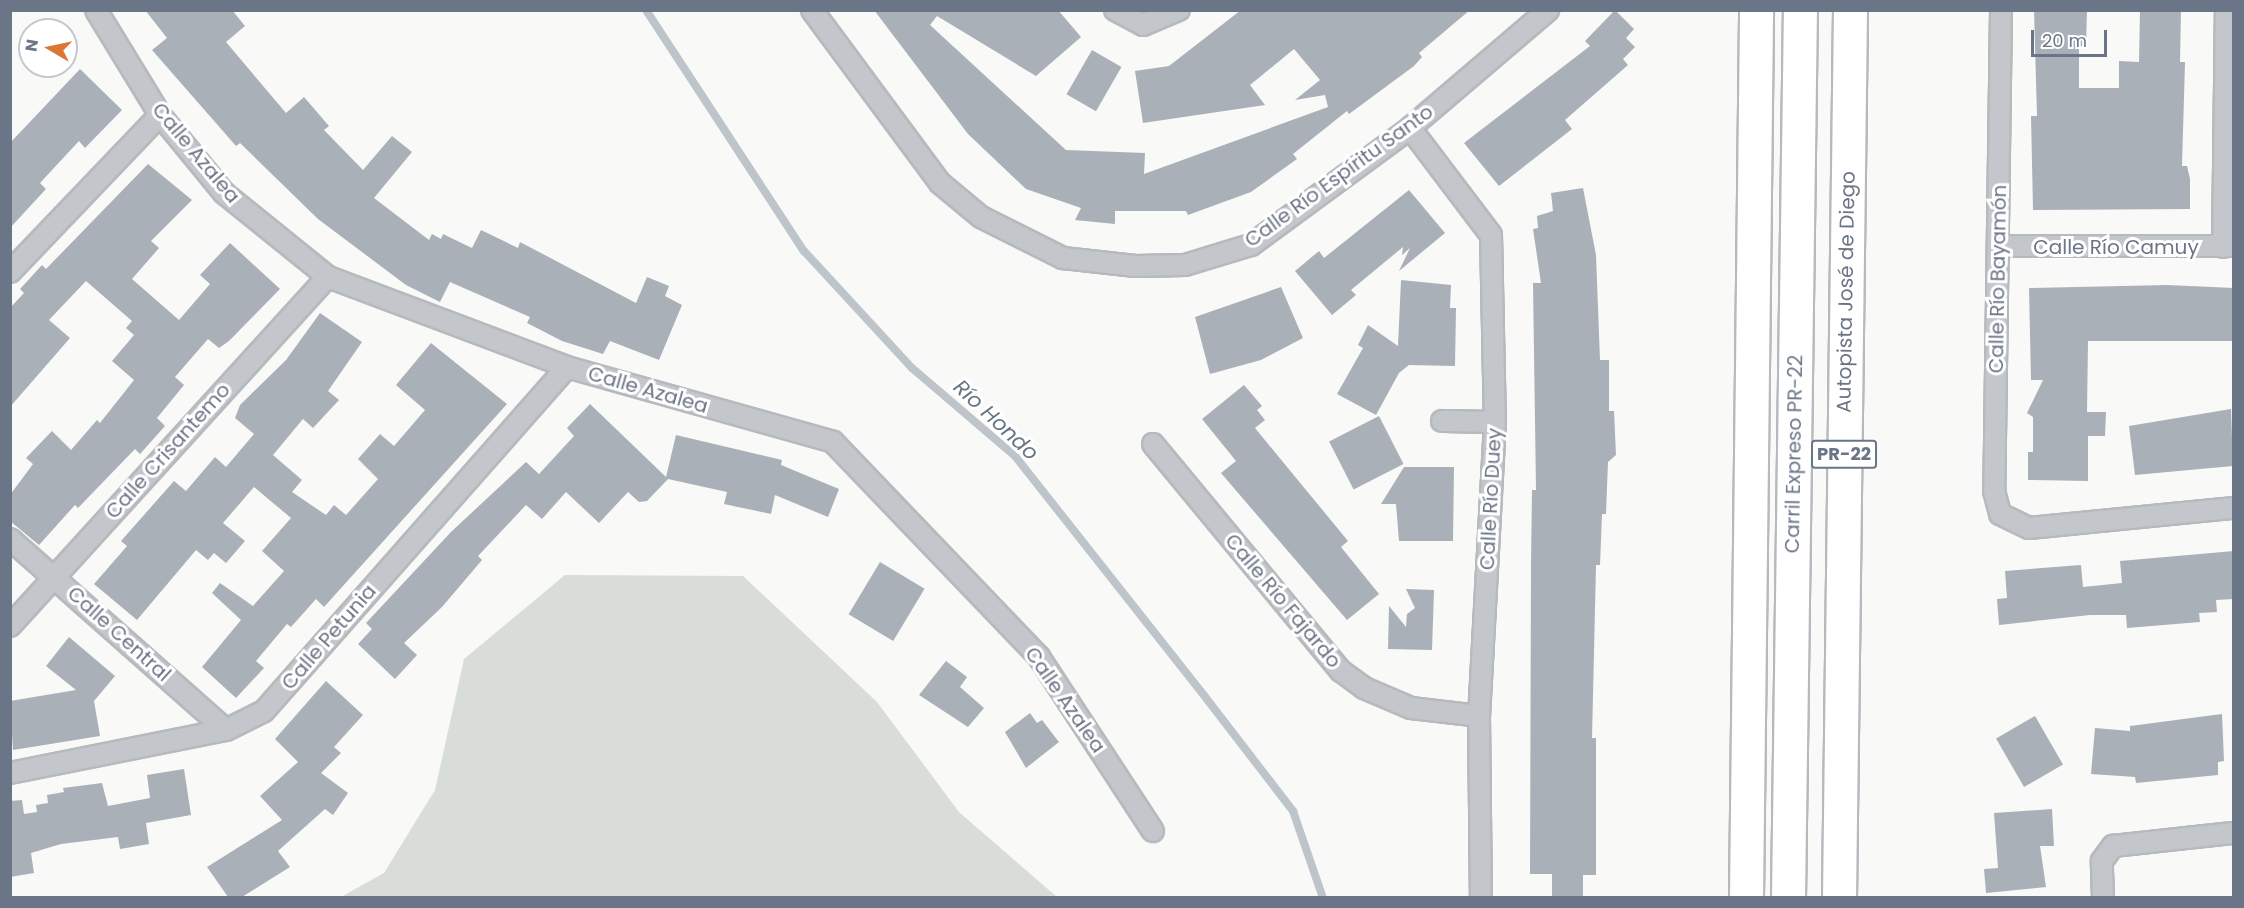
<!DOCTYPE html>
<meta charset="utf-8">
<style>
body{margin:0}
#map{position:relative;width:2244px;height:908px;overflow:hidden;background:#f9f9f7;font-family:Poppins,sans-serif}
div>[style]{position:absolute}
.green>*{inset:0;background:#d8ded7}
.stream>*{height:8px;margin:-4px;padding:0 4px;transform-origin:4px;border-radius:4px;background:#bdc5cb}
.building>*{inset:0;background:#aab0b8;transform-origin:0 0}
.roads{filter:drop-shadow(2px 0 #b6b9bd) drop-shadow(-2px 0 #b6b9bd) drop-shadow(0 2px #b6b9bd) drop-shadow(0 -2px #b6b9bd)}
.minor>*{height:20px;margin:-10px;padding:0 10px;transform-origin:10px;border-radius:10px;background:#c3c6ca}
.motorway>*{height:33px;margin:-16.5px;padding:0 16.5px;transform-origin:16.5px;border-radius:16.5px;background:#fff}
span{translate:-50% -50%;white-space:nowrap;text-align:center;line-height:1.15;-webkit-text-stroke:6px #fff;paint-order:stroke}
.shield-label span{padding:2px 4px;background:#fff;border:2px solid;border-radius:4px;-webkit-text-stroke-width:0}
.shield-label{font-size:18px;color:#6a7587;font-weight:700}
.street-label{font-size:20px;color:#6a7587}
.water-label{font-size:21px;color:#667682;font-style:italic}
.frame{position:absolute;inset:0;border:12px solid #6a7587;pointer-events:none}
.north{position:absolute;left:18px;top:18px;width:60px;height:60px;box-sizing:border-box;background:#fff;border:2px solid #c3c8cf;border-radius:50%;rotate:279deg;font-size:16px;font-weight:700;line-height:24px;text-align:center;color:#6a7587}
.north::after{content:'';display:block;margin:auto;width:21px;height:27px;background:#dc7835;clip-path:polygon(50% 0,100% 100%,50% 72%,0 100%)}
.scale{position:absolute;left:2031px;top:30px;width:76px;height:27px;box-sizing:border-box;border:3px solid #6a7587;border-top:0;padding-left:8px;font-size:18px;line-height:21px;white-space:nowrap;color:#6a7587;-webkit-text-stroke:4px #fff;paint-order:stroke}
</style>
<div id="map">
<div class="green">
<div style="clip-path:polygon(565px 575px,743px 576px,877px 702px,959px 812px,1057px 897px,341px 897px,384px 873px,435px 790px,464px 659px)"></div>
</div>
<div class="stream">
<div style="left:646px;top:10px;width:288px;rotate:56.8deg"></div>
<div style="left:804px;top:251px;width:159px;rotate:47.3deg"></div>
<div style="left:912px;top:368px;width:135px;rotate:40.5deg"></div>
<div style="left:1015px;top:456px;width:308px;rotate:51.7deg"></div>
<div style="left:1206px;top:698px;width:143px;rotate:52.4deg"></div>
<div style="left:1293px;top:811px;width:92px;rotate:71deg"></div>
</div>
<div class="building">
<div style="clip-path:polygon(145px 10px,232px 10px,245px 26px,226px 42px,286px 113px,304px 97px,329px 126px,324px 130px,363px 170px,392px 136px,412px 152px,374px 198px,429px 240px,432px 234px,441px 239px,443px 234px,472px 248px,481px 230px,518px 248px,520px 242px,636px 303px,647px 277px,669px 286px,665px 296px,682px 305px,659px 360px,610px 341px,603px 354px,562px 341px,527px 323px,530px 317px,450px 282px,440px 302px,406px 285px,318px 219px,240px 143px,236px 146px,152px 50px,167px 38px)"></div>
<div style="clip-path:polygon(874px 10px,1058px 10px,1081px 37px,1036px 76px,937px 16px,930px 25px,1066px 150px,1145px 153px,1144px 174px,1328px 107px,1325px 95px,1295px 100px,1320px 80px,1294px 49px,1250px 85px,1265px 105px,1143px 123px,1135px 71px,1169px 66px,1241px 10px,1470px 10px,1419px 53px,1422px 57px,1414px 66px,1349px 114px,1347px 111px,1293px 154px,1297px 159px,1251px 192px,1188px 215px,1186px 211px,1115px 211px,1115px 224px,1075px 220px,1081px 208px,1026px 189px,968px 134px)"></div>
<div style="clip-path:polygon(1615px 10px,1634px 29px,1626px 38px,1635px 47px,1623px 59px,1628px 65px,1565px 120px,1572px 129px,1499px 186px,1464px 143px,1590px 46px,1585px 41px)"></div>
<div style="clip-path:polygon(2034px 10px,2087px 10px,2086px 46px,2079px 46px,2079px 88px,2119px 88px,2119px 61px,2139px 62px,2140px 10px,2181px 10px,2180px 62px,2185px 62px,2182px 166px,2187px 166px,2190px 179px,2190px 209px,2033px 210px,2031px 116px,2037px 116px)"></div>
<div style="left:1092px;top:50px;width:34px;height:51px;rotate:30deg"></div>
<div style="clip-path:polygon(80px 69px,122px 110px,85px 148px,79px 141px,40px 183px,46px 189px,10px 228px,10px 143px)"></div>
<div style="clip-path:polygon(148px 164px,192px 200px,151px 241px,159px 248px,132px 279px,179px 320px,210px 284px,200px 275px,230px 243px,280px 289px,229px 341px,219px 348px,208px 339px,175px 377px,184px 385px,157px 418px,165px 426px,140px 454px,135px 449px,78px 508px,75px 505px,39px 545px,10px 521px,10px 495px,33px 464px,26px 458px,52px 431px,71px 450px,97px 420px,100px 423px,134px 380px,112px 361px,134px 335px,126px 328px,132px 321px,86px 281px,49px 320px,70px 338px,10px 407px,10px 308px,24px 293px,20px 289px,42px 265px,46px 269px)"></div>
<div style="clip-path:polygon(1583px 188px,1596px 255px,1600px 360px,1609px 360px,1609px 411px,1614px 411px,1616px 455px,1608px 462px,1606px 514px,1602px 514px,1600px 565px,1596px 565px,1592px 738px,1596px 738px,1596px 875px,1583px 875px,1583px 897px,1552px 897px,1552px 874px,1530px 874px,1531px 564px,1532px 490px,1536px 490px,1533px 283px,1541px 283px,1533px 229px,1538px 228px,1537px 216px,1553px 211px,1551px 193px)"></div>
<div style="clip-path:polygon(1409px 190px,1445px 233px,1399px 271px,1410px 248px,1402px 255px,1403px 247px,1351px 290px,1356px 295px,1332px 315px,1295px 271px,1319px 251px,1324px 258px)"></div>
<div style="clip-path:polygon(1401px 280px,1451px 285px,1450px 308px,1456px 308px,1455px 366px,1409px 365px,1399px 373px,1376px 415px,1337px 394px,1363px 348px,1358px 345px,1368px 325px,1398px 346px)"></div>
<div style="clip-path:polygon(2167px 285px,2234px 288px,2234px 341px,2088px 341px,2087px 412px,2106px 412px,2105px 436px,2088px 436px,2088px 481px,2028px 480px,2028px 452px,2033px 452px,2033px 417px,2027px 413px,2043px 380px,2031px 380px,2029px 288px)"></div>
<div style="clip-path:polygon(1281px 287px,1303px 338px,1261px 360px,1210px 374px,1195px 317px)"></div>
<div style="clip-path:polygon(320px 313px,362px 342px,328px 391px,339px 400px,313px 428px,303px 419px,273px 455px,302px 480px,292px 492px,326px 515px,334px 505px,346px 515px,378px 479px,358px 459px,380px 434px,394px 446px,425px 410px,396px 385px,431px 343px,507px 404px,324px 607px,316px 599px,291px 627px,287px 624px,256px 661px,264px 668px,236px 698px,202px 667px,241px 620px,212px 593px,220px 583px,253px 606px,284px 571px,262px 551px,291px 518px,254px 487px,223px 523px,245px 541px,226px 563px,214px 553px,208px 560px,196px 550px,137px 620px,94px 584px,127px 546px,121px 541px,174px 481px,186px 491px,215px 457px,226px 467px,254px 434px,235px 418px,240px 405px,286px 360px)"></div>
<div style="clip-path:polygon(1244px 385px,1262px 406px,1257px 410px,1265px 420px,1255px 428px,1348px 541px,1341px 547px,1379px 594px,1347px 620px,1221px 473px,1236px 461px,1202px 419px)"></div>
<div style="clip-path:polygon(590px 404px,666px 477px,676px 435px,782px 460px,781px 465px,839px 489px,828px 517px,775px 495px,771px 514px,724px 504px,727px 492px,668px 479px,647px 501px,639px 502px,628px 492px,599px 523px,566px 492px,542px 519px,526px 505px,478px 556px,482px 560px,442px 607px,404px 643px,417px 655px,395px 679px,358px 644px,372px 629px,366px 623px,451px 532px,526px 462px,539px 474px,574px 436px,567px 428px)"></div>
<div style="clip-path:polygon(2231px 409px,2233px 466px,2135px 475px,2129px 426px)"></div>
<div style="left:1379px;top:416px;width:54px;height:56px;rotate:63deg"></div>
<div style="clip-path:polygon(1404px 467px,1454px 467px,1453px 541px,1399px 541px,1396px 504px,1381px 504px)"></div>
<div style="clip-path:polygon(2234px 551px,2234px 599px,2216px 600px,2217px 612px,2199px 613px,2200px 622px,2127px 628px,2126px 615px,2090px 615px,1999px 625px,1997px 599px,2007px 598px,2005px 571px,2081px 565px,2083px 587px,2122px 583px,2120px 561px)"></div>
<div style="left:880px;top:562px;width:52px;height:61px;rotate:31deg"></div>
<div style="clip-path:polygon(1406px 589px,1434px 590px,1432px 650px,1388px 649px,1389px 606px,1406px 627px,1407px 614px,1415px 608px)"></div>
<div style="clip-path:polygon(69px 637px,115px 676px,94px 701px,100px 736px,13px 750px,10px 701px,76px 690px,46px 666px)"></div>
<div style="clip-path:polygon(946px 661px,967px 677px,960px 687px,984px 708px,968px 727px,919px 695px)"></div>
<div style="clip-path:polygon(326px 681px,363px 715px,334px 747px,341px 753px,321px 773px,348px 793px,333px 815px,325px 809px,278px 851px,290px 867px,242px 897px,228px 897px,207px 867px,282px 820px,260px 796px,298px 762px,275px 739px)"></div>
<div style="clip-path:polygon(1030px 713px,1037px 723px,1042px 720px,1059px 742px,1026px 768px,1005px 732px)"></div>
<div style="clip-path:polygon(2222px 714px,2224px 761px,2218px 762px,2218px 775px,2136px 783px,2135px 777px,2091px 774px,2095px 728px,2130px 731px,2130px 726px)"></div>
<div style="left:2035px;top:716px;width:56px;height:45px;rotate:60deg"></div>
<div style="clip-path:polygon(184px 769px,191px 815px,146px 823px,149px 844px,120px 849px,118px 837px,61px 844px,31px 853px,34px 873px,10px 877px,10px 801px,22px 800px,24px 814px,37px 812px,36px 805px,48px 803px,47px 795px,64px 792px,63px 788px,102px 783px,108px 806px,150px 798px,147px 775px)"></div>
<div style="clip-path:polygon(2052px 809px,2054px 846px,2040px 846px,2046px 887px,1986px 893px,1984px 869px,1998px 868px,1994px 813px)"></div>
</div>
<div class="roads">
<div class="minor">
<div style="left:96px;top:10px;width:123px;rotate:58.6deg"></div>
<div style="left:160px;top:115px;width:101px;rotate:50.6deg"></div>
<div style="left:224px;top:193px;width:134px;rotate:38.9deg"></div>
<div style="left:328px;top:277px;width:255px;rotate:20.6deg"></div>
<div style="left:567px;top:367px;width:276px;rotate:15.7deg"></div>
<div style="left:833px;top:442px;width:298px;rotate:46.2deg"></div>
<div style="left:1039px;top:657px;width:208px;rotate:56.8deg"></div>
<div style="left:812px;top:10px;width:215px;rotate:53.5deg"></div>
<div style="left:940px;top:183px;width:53px;rotate:39.7deg"></div>
<div style="left:981px;top:217px;width:92px;rotate:26.6deg"></div>
<div style="left:1063px;top:258px;width:73px;rotate:6.3deg"></div>
<div style="left:1136px;top:266px;width:49px;rotate:-1.2deg"></div>
<div style="left:1185px;top:265px;width:69px;rotate:-16.9deg"></div>
<div style="left:1251px;top:245px;width:197px;rotate:-36.3deg"></div>
<div style="left:1410px;top:128px;width:182px;rotate:-40.5deg"></div>
<div style="left:1115px;top:10px;width:32px;rotate:28deg"></div>
<div style="left:1143px;top:25px;width:39px;rotate:-23deg"></div>
<div style="left:2001px;top:10px;width:481px;rotate:90.8deg"></div>
<div style="left:1994px;top:491px;width:24px;rotate:75deg"></div>
<div style="left:2000px;top:514px;width:32px;rotate:26deg"></div>
<div style="left:2029px;top:528px;width:206px;rotate:-5.6deg"></div>
<div style="left:1410px;top:128px;width:134px;rotate:52.9deg"></div>
<div style="left:1491px;top:235px;width:187px;rotate:88.8deg"></div>
<div style="left:1495px;top:422px;width:294px;rotate:93.1deg"></div>
<div style="left:1479px;top:716px;width:182px;rotate:89.4deg"></div>
<div style="left:1998px;top:246px;width:236px"></div>
<div style="left:2223px;top:247px;width:237px;rotate:-89.3deg"></div>
<div style="left:10px;top:272px;width:217px;rotate:-46.3deg"></div>
<div style="left:1442px;top:421px;width:53px;rotate:1.1deg"></div>
<div style="left:1153px;top:444px;width:295px;rotate:50.4deg"></div>
<div style="left:1341px;top:671px;width:29px;rotate:36deg"></div>
<div style="left:1364px;top:688px;width:51px;rotate:23.1deg"></div>
<div style="left:1411px;top:708px;width:68px;rotate:6.7deg"></div>
<div style="left:10px;top:539px;width:288px;rotate:41.5deg"></div>
<div style="left:10px;top:626px;width:472px;rotate:-47.7deg"></div>
<div style="left:10px;top:773px;width:220px;rotate:-11.3deg"></div>
<div style="left:226px;top:730px;width:42px;rotate:-26.6deg"></div>
<div style="left:264px;top:711px;width:458px;rotate:-48.6deg"></div>
<div style="left:2103px;top:898px;width:37px;rotate:-92deg"></div>
<div style="left:2102px;top:861px;width:19px;rotate:-54deg"></div>
<div style="left:2113px;top:846px;width:120px;rotate:-6.2deg"></div>
</div>
<div class="motorway">
<div style="left:1746px;top:898px;width:888px;rotate:-89.35deg"></div>
<div style="left:1788px;top:898px;width:888px;rotate:-89.23deg"></div>
<div style="left:1839px;top:898px;width:888px;rotate:-89.29deg"></div>
</div>
</div>
<div class="shield-label">
<span style="left:1844px;top:454px">PR-22</span>
</div>
<div class="street-label">
<span style="left:196px;top:153px;rotate:50deg">Calle Azalea</span>
<span style="left:1339px;top:176px;rotate:-36deg">Calle Río Espíritu Santo</span>
<span style="left:2116px;top:247px">Calle Río Camuy</span>
<span style="left:1998px;top:279px;rotate:-89deg">Calle Río Bayamón</span>
<span style="left:1846px;top:292px;rotate:-89deg">Autopista José de Diego</span>
<span style="left:648px;top:390px;rotate:16deg">Calle Azalea</span>
<span style="left:168px;top:451px;rotate:-48deg">Calle Crisantemo</span>
<span style="left:1794px;top:454px;rotate:-89deg">Carril Expreso PR-22</span>
<span style="left:1491px;top:499px;rotate:-87deg">Calle Río Duey</span>
<span style="left:1283px;top:601px;rotate:50deg">Calle Río Fajardo</span>
<span style="left:119px;top:634px;rotate:42deg">Calle Central</span>
<span style="left:329px;top:637px;rotate:-49deg">Calle Petunia</span>
<span style="left:1065px;top:700px;rotate:55deg">Calle Azalea</span>
</div>
<div class="water-label">
<span style="left:996px;top:420px;rotate:43deg">Río Hondo</span>
</div>
<div class="frame"></div>
<div class="north">N</div>
<div class="scale">20 m</div>
</div>
